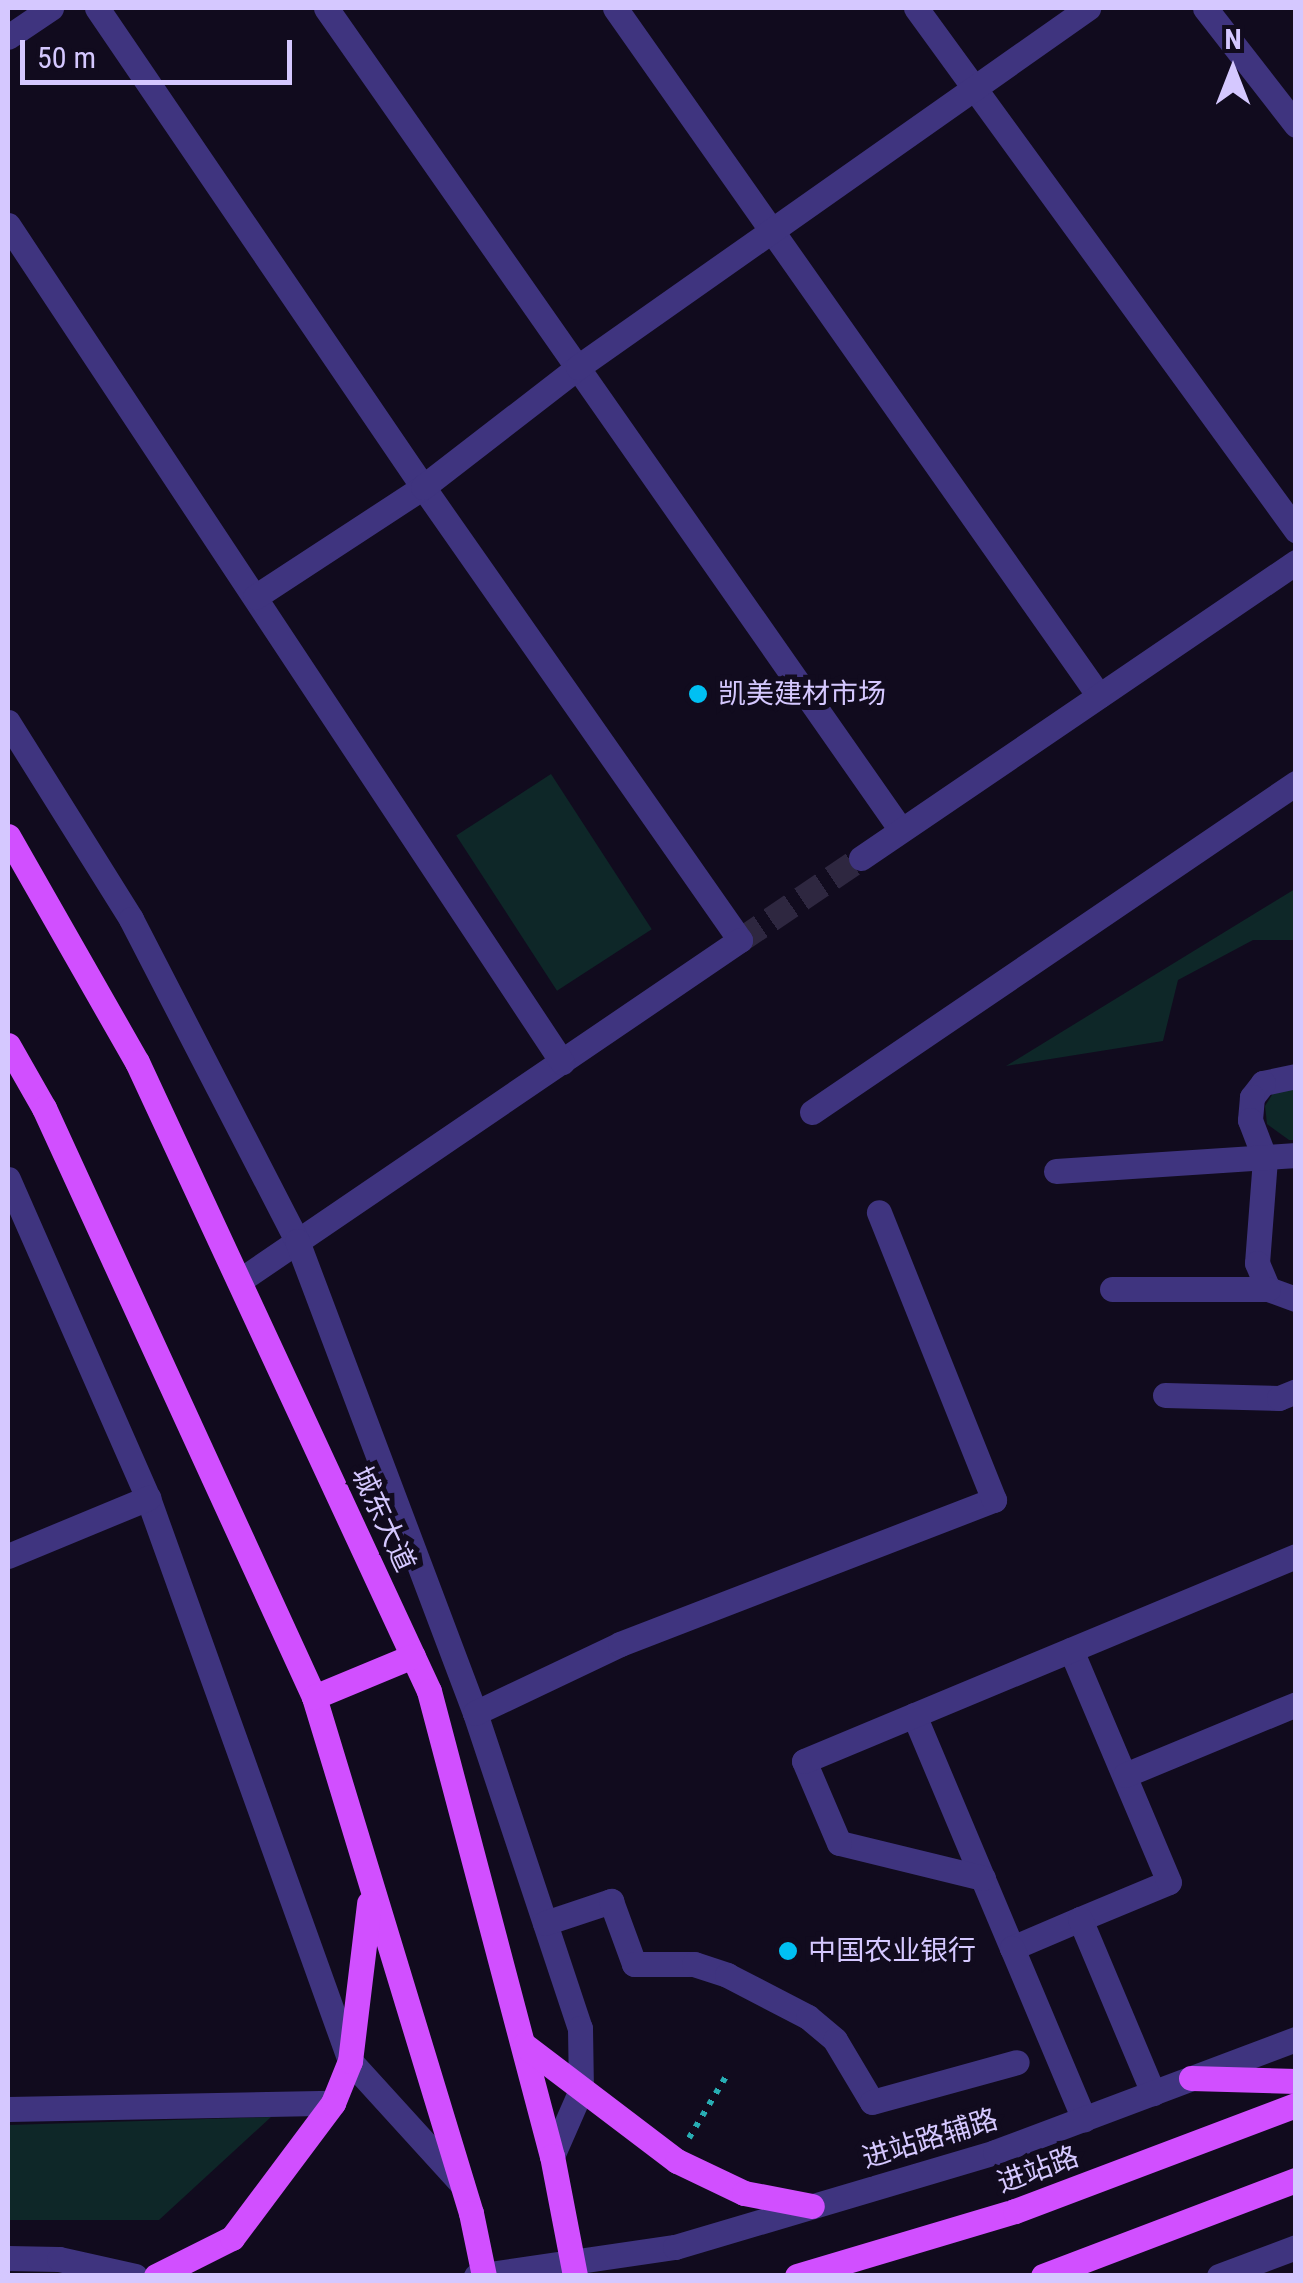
<!DOCTYPE html>
<meta charset="utf-8">
<style>
body{margin:0}
#map{position:relative;width:1303px;height:2283px;overflow:hidden;background:#110b1e;font-family:"Roboto Condensed","Noto Sans SC",sans-serif}
div>[style]{position:absolute}
.green>*{inset:0;background:#0e2728;transform-origin:0 0}
.minor-tunnel>*{height:25px;margin-top:-12.5px;transform-origin:0;background:repeating-linear-gradient(90deg,#2e2740 0 25px,transparent 0 37px)}
.path>*{height:6px;margin-top:-3px;transform-origin:0;background:repeating-linear-gradient(90deg,#28adb3 0 5px,transparent 0 13px)}
.minor>*{height:25px;margin:-12.5px;padding:0 12.5px;transform-origin:12.5px;border-radius:12.5px;background:#3f347f}
.major>*{height:25px;margin:-12.5px;padding:0 12.5px;transform-origin:12.5px;border-radius:12.5px;background:#d14fff}
.dots>*{width:28px;height:28px;translate:-50% -50%;box-sizing:border-box;border:5px solid #110b1e;border-radius:50%}
span{translate:-50% -50%;white-space:nowrap;text-align:center;line-height:1.15;-webkit-text-stroke:10px #110b1e;paint-order:stroke}
.poi-label{font-size:28px;color:#d5c8ff}
.left{translate:0 -50%;text-align:left}
.street-label{font-size:28px;color:#d5c8ff}
.frame{position:absolute;inset:0;border:10px solid #d5c8ff;pointer-events:none}
.north{position:absolute;left:1183px;top:20px;width:100px;height:100px;-webkit-text-stroke:8px #110b1e;paint-order:stroke;rotate:0deg;font-size:28px;font-weight:700;line-height:40px;text-align:center;color:#d5c8ff}
.north::after{content:'';display:block;margin:auto;width:35px;height:45px;background:#d5c8ff;clip-path:polygon(50% 0,100% 100%,50% 72%,0 100%)}
.scale{position:absolute;left:20px;top:40px;width:272px;height:45px;box-sizing:border-box;border:5px solid #d5c8ff;border-top:0;padding-left:12px;font-size:30px;line-height:35px;white-space:nowrap;color:#d5c8ff;-webkit-text-stroke:8px #110b1e;paint-order:stroke}
</style>
<div id="map">
<div class="green">
<div style="left:551px;top:774px;width:185px;height:113px;rotate:57deg"></div>
<div style="clip-path:polygon(1295px 889px,1295px 940px,1253px 940px,1178px 980px,1163px 1041px,1006px 1066px)"></div>
<div style="clip-path:polygon(1295px 1085px,1295px 1140px,1289px 1140px,1267px 1124px,1265px 1106px,1275px 1090px)"></div>
<div style="clip-path:polygon(271px 2117px,159px 2220px,8px 2220px,8px 2125px)"></div>
</div>
<div class="minor-tunnel">
<div style="left:740px;top:940px;width:146px;rotate:-34.1deg"></div>
</div>
<div class="path">
<div style="left:689px;top:2138px;width:76px;rotate:-59deg"></div>
</div>
<div class="minor">
<div style="left:97px;top:8px;width:579px;rotate:55.76deg"></div>
<div style="left:423px;top:487px;width:553px;rotate:55.02deg"></div>
<div style="left:740px;top:940px;width:606px;rotate:145.76deg"></div>
<div style="left:326px;top:8px;width:1003px;rotate:55.03deg"></div>
<div style="left:615px;top:8px;width:841px;rotate:54.87deg"></div>
<div style="left:916px;top:8px;width:646px;rotate:53.95deg"></div>
<div style="left:1205px;top:8px;width:148px;rotate:52.1deg"></div>
<div style="left:8px;top:37px;width:52px;rotate:-34deg"></div>
<div style="left:8px;top:225px;width:1004px;rotate:56.5deg"></div>
<div style="left:255px;top:597px;width:201px;rotate:-33.2deg"></div>
<div style="left:423px;top:487px;width:196px;rotate:-37.7deg"></div>
<div style="left:578px;top:367px;width:624px;rotate:-35.14deg"></div>
<div style="left:8px;top:722px;width:232px;rotate:58deg"></div>
<div style="left:131px;top:919px;width:362px;rotate:62.7deg"></div>
<div style="left:297px;top:1241px;width:504px;rotate:69.34deg"></div>
<div style="left:475px;top:1713px;width:332px;rotate:71.6deg"></div>
<div style="left:580px;top:2028px;width:62px;rotate:89.1deg"></div>
<div style="left:581px;top:2090px;width:72px;rotate:113.7deg"></div>
<div style="left:861px;top:858px;width:526px;rotate:-34.23deg"></div>
<div style="left:1296px;top:1076px;width:34px;rotate:168deg"></div>
<div style="left:1263px;top:1083px;width:18px;rotate:128deg"></div>
<div style="left:1252px;top:1097px;width:23px;rotate:95deg"></div>
<div style="left:1250px;top:1120px;width:42px;rotate:69deg"></div>
<div style="left:1265px;top:1159px;width:104px;rotate:94.4deg"></div>
<div style="left:1257px;top:1263px;width:28px;rotate:67deg"></div>
<div style="left:1268px;top:1289px;width:30px;rotate:20deg"></div>
<div style="left:812px;top:1112px;width:585px;rotate:-34.21deg"></div>
<div style="left:1056px;top:1171px;width:241px;rotate:-3.8deg"></div>
<div style="left:8px;top:1179px;width:348px;rotate:66.3deg"></div>
<div style="left:148px;top:1498px;width:598px;rotate:70.26deg"></div>
<div style="left:350px;top:2061px;width:166px;rotate:47.7deg"></div>
<div style="left:1112px;top:1289px;width:156px"></div>
<div style="left:1165px;top:1395px;width:114px;rotate:1.5deg"></div>
<div style="left:1279px;top:1398px;width:18px;rotate:-22deg"></div>
<div style="left:8px;top:1556px;width:152px;rotate:-22.5deg"></div>
<div style="left:475px;top:1713px;width:161px;rotate:-25.4deg"></div>
<div style="left:620px;top:1644px;width:401px;rotate:-21.1deg"></div>
<div style="left:994px;top:1500px;width:310px;rotate:-111.8deg"></div>
<div style="left:914px;top:1715px;width:253px;rotate:67.2deg"></div>
<div style="left:1012px;top:1948px;width:74px;rotate:-23.1deg"></div>
<div style="left:1080px;top:1919px;width:96px;rotate:-22.6deg"></div>
<div style="left:1169px;top:1882px;width:252px;rotate:-112.9deg"></div>
<div style="left:1125px;top:1775px;width:185px;rotate:-22.5deg"></div>
<div style="left:983px;top:1878px;width:148px;rotate:-166.3deg"></div>
<div style="left:839px;top:1843px;width:89px;rotate:-113.1deg"></div>
<div style="left:804px;top:1761px;width:533px;rotate:-22.62deg"></div>
<div style="left:1080px;top:1919px;width:189px;rotate:67.2deg"></div>
<div style="left:545px;top:1923px;width:70px;rotate:-18.4deg"></div>
<div style="left:611px;top:1901px;width:67px;rotate:69.9deg"></div>
<div style="left:634px;top:1964px;width:60px"></div>
<div style="left:694px;top:1964px;width:35px;rotate:18deg"></div>
<div style="left:727px;top:1975px;width:91px;rotate:27.4deg"></div>
<div style="left:808px;top:2017px;width:35px;rotate:40deg"></div>
<div style="left:835px;top:2040px;width:72px;rotate:59.2deg"></div>
<div style="left:872px;top:2102px;width:150px;rotate:-15.4deg"></div>
<div style="left:1012px;top:1948px;width:186px;rotate:67.2deg"></div>
<div style="left:8px;top:2109px;width:325px;rotate:-1.1deg"></div>
<div style="left:8px;top:2258px;width:51px;rotate:1.1deg"></div>
<div style="left:59px;top:2259px;width:78px;rotate:12.6deg"></div>
<div style="left:476px;top:2276px;width:201px;rotate:-8.3deg"></div>
<div style="left:675px;top:2247px;width:334px;rotate:-16.5deg"></div>
<div style="left:995px;top:2152px;width:322px;rotate:-20.6deg"></div>
<div style="left:1219px;top:2276px;width:82px;rotate:-20.6deg"></div>
</div>
<div class="major">
<div style="left:8px;top:836px;width:260px;rotate:60.3deg"></div>
<div style="left:137px;top:1062px;width:693px;rotate:65.1deg"></div>
<div style="left:429px;top:1691px;width:481px;rotate:75.2deg"></div>
<div style="left:552px;top:2156px;width:122px;rotate:79.1deg"></div>
<div style="left:8px;top:1045px;width:73px;rotate:60.3deg"></div>
<div style="left:44px;top:1108px;width:648px;rotate:65.37deg"></div>
<div style="left:314px;top:1697px;width:539px;rotate:73.08deg"></div>
<div style="left:471px;top:2213px;width:64px;rotate:78.3deg"></div>
<div style="left:314px;top:1697px;width:107px;rotate:-22.5deg"></div>
<div style="left:524px;top:2045px;width:192px;rotate:37.2deg"></div>
<div style="left:677px;top:2161px;width:74px;rotate:25.5deg"></div>
<div style="left:744px;top:2193px;width:69px;rotate:10.8deg"></div>
<div style="left:1191px;top:2078px;width:105px;rotate:1.6deg"></div>
<div style="left:156px;top:2276px;width:85px;rotate:-26.6deg"></div>
<div style="left:232px;top:2238px;width:169px;rotate:-53.2deg"></div>
<div style="left:333px;top:2103px;width:45px;rotate:-68deg"></div>
<div style="left:350px;top:2061px;width:159px;rotate:-83.1deg"></div>
<div style="left:797px;top:2276px;width:227px;rotate:-16.6deg"></div>
<div style="left:1015px;top:2211px;width:300px;rotate:-20.7deg"></div>
<div style="left:1043px;top:2276px;width:271px;rotate:-20.8deg"></div>
</div>
<div class="dots">
<div style="left:698px;top:694px;background:#00c0f3"></div>
<div style="left:788px;top:1951px;background:#00c0f3"></div>
</div>
<div class="poi-label">
<span class="left" style="left:718px;top:694px">凯美建材市场</span>
<span class="left" style="left:808px;top:1951px">中国农业银行</span>
</div>
<div class="street-label">
<span style="left:383px;top:1519px;rotate:65deg">城东大道</span>
<span style="left:930px;top:2139px;rotate:-17deg">进站路辅路</span>
<span style="left:1038px;top:2170px;rotate:-20deg">进站路</span>
</div>
<div class="frame"></div>
<div class="north">N</div>
<div class="scale">50 m</div>
</div>
